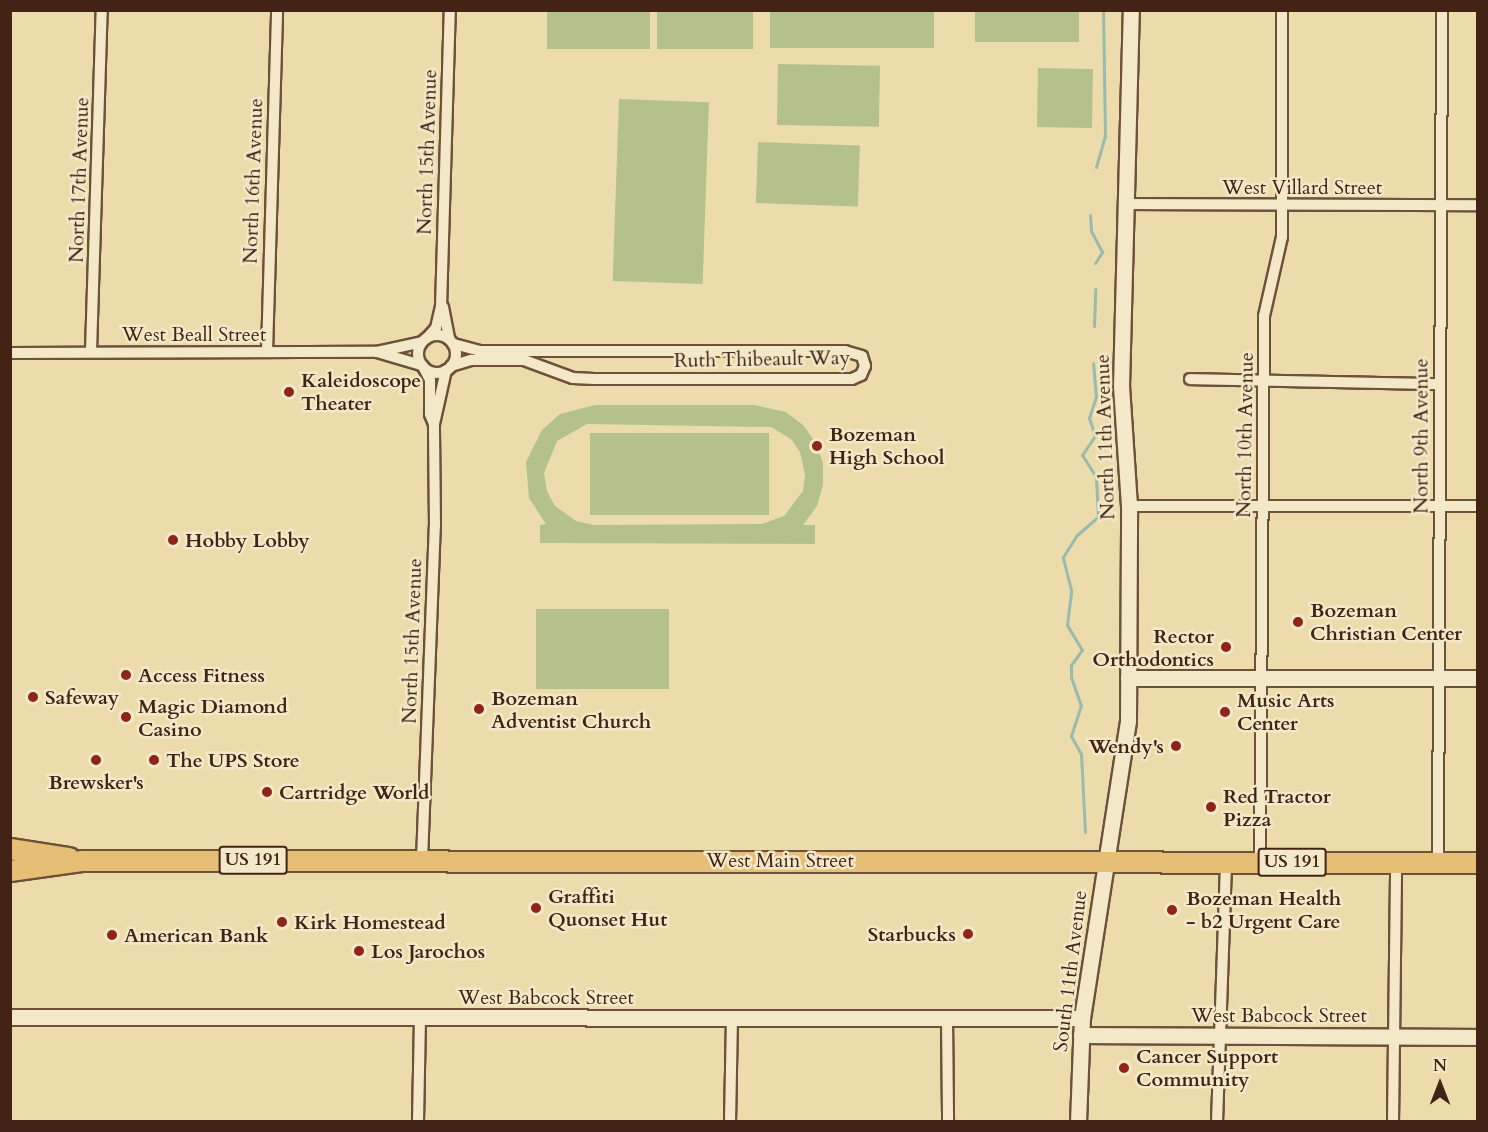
<!DOCTYPE html>
<style>
body{margin:0}
#map{position:relative;width:1488px;height:1132px;overflow:hidden;background:#ecdcab;font-family:Cardo,serif}
div>[style]{position:absolute}
.green>*{inset:0;background:#b5c18b;transform-origin:0 0}
.stream>*{height:3px;margin:-1.5px;padding:0 1.5px;transform-origin:1.5px;border-radius:1.5px;background:#99bbad}
.roads{filter:drop-shadow(2px 0 #6d513b) drop-shadow(-2px 0 #6d513b) drop-shadow(0 2px #6d513b) drop-shadow(0 -2px #6d513b)}
.street>*{height:10px;margin:-5px;padding:0 5px;transform-origin:5px;border-radius:5px;background:#f3e8c8}
.street>.ring{margin:-5px;padding:0;box-sizing:content-box;background:none;border:10px solid #f3e8c8;border-radius:50%}
.secondary>*{height:15px;margin:-7.5px;padding:0 7.5px;transform-origin:7.5px;border-radius:7.5px;background:#f3e8c8}
.highway>*{height:20px;margin:-10px;padding:0 10px;transform-origin:10px;border-radius:10px;background:#e6be76}
.dots>*{width:16px;height:16px;translate:-50% -50%;box-sizing:border-box;border:3px solid #f3e8c8;border-radius:50%}
span{translate:-50% -50%;white-space:nowrap;text-align:center;line-height:1.15;-webkit-text-stroke:5px #f3e8c8;paint-order:stroke}
.shield-label span{padding:2px 4px;background:#f3e8c8;border:2px solid;border-radius:4px;-webkit-text-stroke-width:0}
.shield-label{font-size:18px;color:#432316;font-weight:700}
.street-label{font-size:20px;color:#432316}
.poi-label{font-size:20px;color:#432316;font-weight:700}
.left{translate:0 -50%;text-align:left}
.right{translate:-100% -50%;text-align:right}
.frame{position:absolute;inset:0;border:12px solid #432316;pointer-events:none}
.north{position:absolute;left:1410px;top:1054px;width:60px;height:60px;-webkit-text-stroke:4px #f3e8c8;paint-order:stroke;rotate:0deg;font-size:16px;font-weight:700;line-height:24px;text-align:center;color:#432316}
.north::after{content:'';display:block;margin:auto;width:21px;height:27px;background:#432316;clip-path:polygon(50% 0,100% 100%,50% 72%,0 100%)}
</style>
<div id="map">
<div class="green">
<div style="left:547px;top:11px;width:103px;height:38px"></div>
<div style="left:657px;top:11px;width:96px;height:38px"></div>
<div style="left:770px;top:11px;width:164px;height:37px"></div>
<div style="left:975px;top:11px;width:104px;height:31px"></div>
<div style="left:778px;top:64px;width:102px;height:61px;rotate:1deg"></div>
<div style="left:1038px;top:68px;width:55px;height:59px;rotate:1deg"></div>
<div style="left:619px;top:99px;width:90px;height:182px;rotate:2deg"></div>
<div style="left:758px;top:142px;width:102px;height:61px;rotate:2deg"></div>
<div style="clip-path:polygon(evenodd,754px 405px,786px 412px,803px 425px,816px 443px,823px 463px,823px 485px,817px 506px,803px 525px,815px 525px,815px 544px,540px 543px,540px 525px,546px 524px,529px 498px,526px 462px,542px 430px,560px 414px,595px 405px,754px 405px,587px 424px,771px 427px,791px 439px,800px 452px,805px 475px,803px 491px,784px 516px,762px 524px,594px 525px,576px 521px,555px 506px,547px 491px,544px 473px,557px 441px,587px 424px)"></div>
<div style="left:590px;top:433px;width:179px;height:82px"></div>
<div style="left:536px;top:609px;width:133px;height:80px"></div>
</div>
<div class="stream">
<div style="left:1096px;top:167px;width:32px;rotate:-74deg"></div>
<div style="left:1105px;top:136px;width:126px;rotate:-90.9deg"></div>
<div style="left:1090px;top:215px;width:16px;rotate:86deg"></div>
<div style="left:1091px;top:231px;width:24px;rotate:62deg"></div>
<div style="left:1102px;top:252px;width:13px;rotate:122deg"></div>
<div style="left:1094px;top:326px;width:37px;rotate:-88deg"></div>
<div style="left:1085px;top:832px;width:78px;rotate:-92.9deg"></div>
<div style="left:1081px;top:754px;width:21px;rotate:-119deg"></div>
<div style="left:1071px;top:736px;width:32px;rotate:-72deg"></div>
<div style="left:1081px;top:706px;width:31px;rotate:-109deg"></div>
<div style="left:1071px;top:677px;width:12px;rotate:-90deg"></div>
<div style="left:1071px;top:665px;width:19px;rotate:-54deg"></div>
<div style="left:1082px;top:650px;width:29px;rotate:-121deg"></div>
<div style="left:1067px;top:625px;width:35px;rotate:-83deg"></div>
<div style="left:1071px;top:590px;width:34px;rotate:-104deg"></div>
<div style="left:1063px;top:557px;width:26px;rotate:-58deg"></div>
<div style="left:1077px;top:535px;width:28px;rotate:-41deg"></div>
<div style="left:1098px;top:517px;width:40px;rotate:-92.9deg"></div>
<div style="left:1096px;top:477px;width:26px;rotate:-122deg"></div>
<div style="left:1082px;top:455px;width:23px;rotate:-56deg"></div>
<div style="left:1095px;top:436px;width:19px;rotate:-108deg"></div>
<div style="left:1089px;top:418px;width:22px;rotate:-72deg"></div>
<div style="left:1096px;top:397px;width:34px;rotate:-95deg"></div>
</div>
<div class="roads">
<div class="street">
<div style="left:1126px;top:204px;width:352px;rotate:0.2deg"></div>
<div style="left:443px;top:307px;width:33px;rotate:79deg"></div>
<div class="ring" style="left:418px;top:335px;width:28px;height:28px"></div>
<div style="left:427px;top:338px;width:13px;rotate:-48deg"></div>
<div style="left:436px;top:328px;width:22px;rotate:-77deg"></div>
<div style="left:441px;top:307px;width:297px;rotate:-88.3deg"></div>
<div style="left:91px;top:351px;width:341px;rotate:-88.2deg"></div>
<div style="left:267px;top:352px;width:342px;rotate:-88.3deg"></div>
<div style="left:377px;top:352px;width:46px;rotate:-12.5deg"></div>
<div style="left:10px;top:353px;width:367px;rotate:-0.2deg"></div>
<div style="left:377px;top:352px;width:46px;rotate:16.5deg"></div>
<div style="left:451px;top:366px;width:21px;rotate:-17deg"></div>
<div style="left:471px;top:360px;width:53px"></div>
<div style="left:524px;top:360px;width:52px;rotate:20.2deg"></div>
<div style="left:573px;top:378px;width:21px;rotate:3deg"></div>
<div style="left:594px;top:379px;width:258px"></div>
<div style="left:852px;top:379px;width:10px;rotate:-24deg"></div>
<div style="left:861px;top:375px;width:10px;rotate:-66deg"></div>
<div style="left:865px;top:366px;width:10px;rotate:-107deg"></div>
<div style="left:862px;top:356px;width:18px;rotate:-164deg"></div>
<div style="left:845px;top:351px;width:365px;rotate:180deg"></div>
<div style="left:480px;top:351px;width:28px;rotate:-165deg"></div>
<div style="left:1190px;top:379px;width:248px;rotate:1.2deg"></div>
<div style="left:434px;top:424px;width:55px;rotate:-77.5deg"></div>
<div style="left:1129px;top:506px;width:349px"></div>
<div style="left:422px;top:860px;width:334px;rotate:-87.8deg"></div>
<div style="left:435px;top:526px;width:102px;rotate:-90.6deg"></div>
<div style="left:434px;top:424px;width:11px;rotate:-112deg"></div>
<div style="left:430px;top:414px;width:34px;rotate:-90deg"></div>
<div style="left:430px;top:380px;width:16px;rotate:-117deg"></div>
<div style="left:1260px;top:862px;width:546px;rotate:-89.58deg"></div>
<div style="left:1264px;top:316px;width:81px;rotate:-77.2deg"></div>
<div style="left:1282px;top:237px;width:227px;rotate:-90deg"></div>
<div style="left:1438px;top:862px;width:852px;rotate:-89.73deg"></div>
<div style="left:947px;top:1018px;width:104px;rotate:89.4deg"></div>
<div style="left:418px;top:1122px;width:105px;rotate:-88.9deg"></div>
<div style="left:730px;top:1122px;width:104px;rotate:-88.9deg"></div>
<div style="left:1217px;top:1122px;width:260px;rotate:-88deg"></div>
<div style="left:1393px;top:1122px;width:260px;rotate:-89.3deg"></div>
</div>
<div class="secondary">
<div style="left:1128px;top:678px;width:350px"></div>
<div style="left:10px;top:1017px;width:1072px;rotate:0.05deg"></div>
<div style="left:1081px;top:1035px;width:397px;rotate:0.3deg"></div>
<div style="left:1078px;top:1122px;width:104px;rotate:-87.8deg"></div>
<div style="left:1082px;top:1018px;width:301px;rotate:-81.2deg"></div>
<div style="left:1128px;top:721px;width:215px;rotate:-89.7deg"></div>
<div style="left:1129px;top:506px;width:120px;rotate:-93.8deg"></div>
<div style="left:1121px;top:386px;width:376px;rotate:-88.5deg"></div>
</div>
<div class="highway">
<div style="left:10px;top:849px;width:60px;rotate:8.7deg"></div>
<div style="left:10px;top:871px;width:74px;rotate:-7.8deg"></div>
<div style="left:83px;top:861px;width:1395px;rotate:0.08deg"></div>
</div>
</div>
<div class="dots">
<div style="left:289px;top:392px;background:#8f2418"></div>
<div style="left:817px;top:446px;background:#8f2418"></div>
<div style="left:173px;top:540px;background:#8f2418"></div>
<div style="left:1298px;top:622px;background:#8f2418"></div>
<div style="left:1226px;top:647px;background:#8f2418"></div>
<div style="left:126px;top:675px;background:#8f2418"></div>
<div style="left:33px;top:697px;background:#8f2418"></div>
<div style="left:479px;top:709px;background:#8f2418"></div>
<div style="left:1225px;top:712px;background:#8f2418"></div>
<div style="left:126px;top:717px;background:#8f2418"></div>
<div style="left:1176px;top:746px;background:#8f2418"></div>
<div style="left:96px;top:760px;background:#8f2418"></div>
<div style="left:154px;top:760px;background:#8f2418"></div>
<div style="left:267px;top:792px;background:#8f2418"></div>
<div style="left:1211px;top:807px;background:#8f2418"></div>
<div style="left:536px;top:908px;background:#8f2418"></div>
<div style="left:1172px;top:910px;background:#8f2418"></div>
<div style="left:282px;top:922px;background:#8f2418"></div>
<div style="left:968px;top:934px;background:#8f2418"></div>
<div style="left:112px;top:935px;background:#8f2418"></div>
<div style="left:359px;top:951px;background:#8f2418"></div>
<div style="left:1124px;top:1068px;background:#8f2418"></div>
</div>
<div class="shield-label">
<span style="left:253px;top:860px">US 191</span>
<span style="left:1292px;top:862px">US 191</span>
</div>
<div class="street-label">
<span style="left:427px;top:152px;rotate:-88deg">North 15th Avenue</span>
<span style="left:79px;top:180px;rotate:-88deg">North 17th Avenue</span>
<span style="left:253px;top:181px;rotate:-88deg">North 16th Avenue</span>
<span style="left:1302px;top:187px">West Villard Street</span>
<span style="left:194px;top:334px">West Beall Street</span>
<span style="left:762px;top:359px;rotate:-1deg">Ruth Thibeault Way</span>
<span style="left:1245px;top:435px;rotate:-89deg">North 10th Avenue</span>
<span style="left:1421px;top:436px;rotate:-90deg">North 9th Avenue</span>
<span style="left:1105px;top:437px;rotate:-92deg">North 11th Avenue</span>
<span style="left:412px;top:641px;rotate:-88deg">North 15th Avenue</span>
<span style="left:780px;top:860px">West Main Street</span>
<span style="left:1070px;top:971px;rotate:-83deg">South 11th Avenue</span>
<span style="left:546px;top:997px">West Babcock Street</span>
<span style="left:1279px;top:1015px">West Babcock Street</span>
</div>
<div class="poi-label">
<span class="left" style="left:301px;top:392px">Kaleidoscope<br>Theater</span>
<span class="left" style="left:829px;top:446px">Bozeman<br>High School</span>
<span class="left" style="left:185px;top:540px">Hobby Lobby</span>
<span class="left" style="left:1310px;top:622px">Bozeman<br>Christian Center</span>
<span class="right" style="left:1214px;top:648px">Rector<br>Orthodontics</span>
<span class="left" style="left:138px;top:675px">Access Fitness</span>
<span class="left" style="left:45px;top:697px">Safeway</span>
<span class="left" style="left:491px;top:710px">Bozeman<br>Adventist Church</span>
<span class="left" style="left:1237px;top:712px">Music Arts<br>Center</span>
<span class="left" style="left:138px;top:718px">Magic Diamond<br>Casino</span>
<span class="right" style="left:1164px;top:746px">Wendy's</span>
<span class="left" style="left:166px;top:760px">The UPS Store</span>
<span style="left:96px;top:782px">Brewsker's</span>
<span class="left" style="left:279px;top:792px">Cartridge World</span>
<span class="left" style="left:1223px;top:808px">Red Tractor<br>Pizza</span>
<span class="left" style="left:548px;top:908px">Graffiti<br>Quonset Hut</span>
<span class="left" style="left:1186px;top:910px">Bozeman Health<br>- b2 Urgent Care</span>
<span class="left" style="left:294px;top:922px">Kirk Homestead</span>
<span class="right" style="left:956px;top:934px">Starbucks</span>
<span class="left" style="left:124px;top:935px">American Bank</span>
<span class="left" style="left:371px;top:951px">Los Jarochos</span>
<span class="left" style="left:1136px;top:1068px">Cancer Support<br>Community</span>
</div>
<div class="frame"></div>
<div class="north">N</div>
</div>
